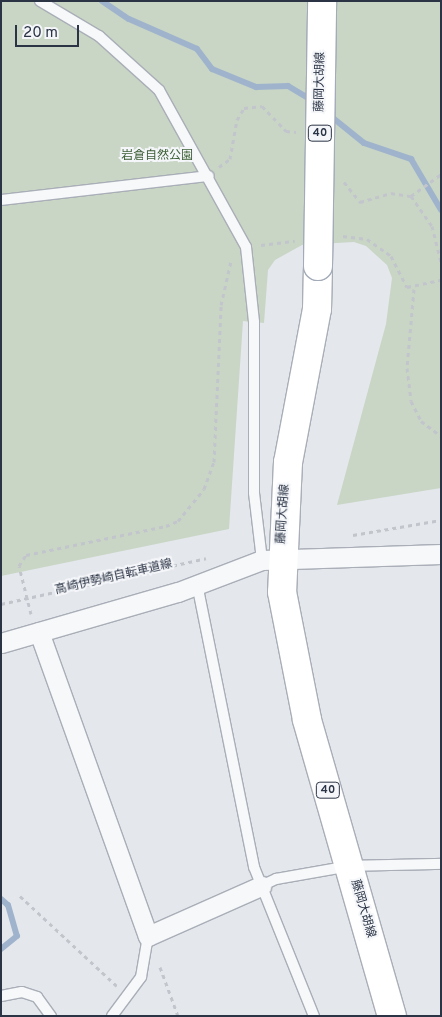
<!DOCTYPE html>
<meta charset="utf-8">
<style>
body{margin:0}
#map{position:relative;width:442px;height:1017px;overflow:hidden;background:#e4e7ec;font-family:Overpass,"Noto Sans JP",sans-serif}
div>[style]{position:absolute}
.green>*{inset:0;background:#c9d6c5}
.stream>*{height:6px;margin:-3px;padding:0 3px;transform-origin:3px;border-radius:3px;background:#9fb4cc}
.path>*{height:3px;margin-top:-1.5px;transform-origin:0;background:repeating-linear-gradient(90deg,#c2c5cb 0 4px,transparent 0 8px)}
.roads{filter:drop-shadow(1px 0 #a9aeb7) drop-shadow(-1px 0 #a9aeb7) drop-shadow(0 1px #a9aeb7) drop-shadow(0 -1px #a9aeb7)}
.lane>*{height:10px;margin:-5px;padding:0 5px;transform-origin:5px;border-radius:5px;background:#f7f8fa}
.street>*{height:19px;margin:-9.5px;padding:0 9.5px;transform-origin:9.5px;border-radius:9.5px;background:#f7f8fa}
.primary>*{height:28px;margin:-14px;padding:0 14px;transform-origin:14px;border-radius:14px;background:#fff}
.bridges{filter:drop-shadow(1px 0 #a3abb8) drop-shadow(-1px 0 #a3abb8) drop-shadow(0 1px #a3abb8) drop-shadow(0 -1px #a3abb8)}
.primary-bridge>*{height:28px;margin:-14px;padding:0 14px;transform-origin:14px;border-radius:14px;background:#fff}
span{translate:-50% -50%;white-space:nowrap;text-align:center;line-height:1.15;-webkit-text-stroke:4px #f4f6f9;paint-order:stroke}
.shield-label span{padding:1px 4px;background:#f4f6f9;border:1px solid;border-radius:4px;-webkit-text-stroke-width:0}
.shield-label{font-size:11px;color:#2b3445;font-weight:700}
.street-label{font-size:12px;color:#2b3445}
.park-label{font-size:12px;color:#3f6138}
.frame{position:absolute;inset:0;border:2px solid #2b3445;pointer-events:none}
.scale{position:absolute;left:15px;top:25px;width:64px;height:22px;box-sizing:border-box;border:2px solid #2b3445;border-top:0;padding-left:6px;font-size:15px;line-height:18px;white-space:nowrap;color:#2b3445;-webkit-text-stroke:4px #f4f6f9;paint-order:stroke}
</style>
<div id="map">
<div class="green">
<div style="clip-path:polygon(1px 1px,441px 1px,441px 488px,337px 505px,386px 324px,392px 278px,387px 265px,366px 246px,354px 242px,302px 245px,275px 260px,268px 270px,264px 323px,243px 321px,229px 529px,1px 576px)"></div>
</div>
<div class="stream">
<div style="left:102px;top:1px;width:32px;rotate:34deg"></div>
<div style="left:129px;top:19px;width:74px;rotate:23.8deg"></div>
<div style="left:197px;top:49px;width:25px;rotate:53deg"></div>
<div style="left:212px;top:69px;width:48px;rotate:22.2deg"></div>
<div style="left:256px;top:87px;width:32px;rotate:-2deg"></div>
<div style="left:288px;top:86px;width:29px;rotate:31deg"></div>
<div style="left:328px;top:114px;width:46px;rotate:38.9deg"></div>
<div style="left:364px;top:143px;width:50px;rotate:18.8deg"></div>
<div style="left:411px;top:159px;width:59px;rotate:59.5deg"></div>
<div style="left:1px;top:899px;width:9px;rotate:41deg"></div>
<div style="left:8px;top:905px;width:32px;rotate:74deg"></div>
<div style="left:17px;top:936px;width:21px;rotate:141deg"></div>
</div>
<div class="path">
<div style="left:219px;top:167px;width:14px;rotate:-36deg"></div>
<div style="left:230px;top:159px;width:40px;rotate:-80deg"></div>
<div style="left:237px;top:120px;width:14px;rotate:-60deg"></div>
<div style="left:244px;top:108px;width:18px;rotate:-6deg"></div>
<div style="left:262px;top:106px;width:35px;rotate:46deg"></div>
<div style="left:286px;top:131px;width:10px;rotate:6deg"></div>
<div style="left:344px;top:182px;width:26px;rotate:51deg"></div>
<div style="left:360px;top:202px;width:32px;rotate:-16deg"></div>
<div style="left:391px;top:193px;width:20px;rotate:9deg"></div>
<div style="left:411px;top:196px;width:37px;rotate:55deg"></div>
<div style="left:432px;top:226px;width:37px;rotate:76deg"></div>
<div style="left:411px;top:196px;width:37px;rotate:-36deg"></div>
<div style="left:343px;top:236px;width:24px;rotate:7deg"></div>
<div style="left:367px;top:239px;width:29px;rotate:35deg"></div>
<div style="left:391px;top:256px;width:35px;rotate:63deg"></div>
<div style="left:407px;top:287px;width:35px;rotate:-12deg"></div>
<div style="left:261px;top:245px;width:34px;rotate:-7deg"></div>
<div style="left:414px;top:289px;width:79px;rotate:95.1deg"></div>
<div style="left:407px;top:368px;width:33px;rotate:83deg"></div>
<div style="left:411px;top:401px;width:22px;rotate:63deg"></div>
<div style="left:421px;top:421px;width:25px;rotate:37deg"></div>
<div style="left:353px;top:535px;width:89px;rotate:-9.7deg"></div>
<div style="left:1px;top:604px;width:210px;rotate:-12.6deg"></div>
<div style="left:31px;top:614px;width:49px;rotate:-104deg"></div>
<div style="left:19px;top:566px;width:13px;rotate:-58deg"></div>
<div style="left:26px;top:555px;width:143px;rotate:-11.7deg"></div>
<div style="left:166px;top:526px;width:13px;rotate:-23deg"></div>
<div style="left:178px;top:521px;width:41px;rotate:-50.9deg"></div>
<div style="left:204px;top:489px;width:29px;rotate:-70deg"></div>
<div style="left:214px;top:462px;width:157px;rotate:-87.4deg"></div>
<div style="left:221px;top:305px;width:45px;rotate:-77.2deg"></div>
<div style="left:20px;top:896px;width:132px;rotate:42.9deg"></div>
<div style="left:160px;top:967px;width:52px;rotate:69.8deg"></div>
</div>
<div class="roads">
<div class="lane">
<div style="left:40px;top:1px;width:69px;rotate:30.7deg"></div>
<div style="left:99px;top:36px;width:81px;rotate:42deg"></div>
<div style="left:159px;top:90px;width:179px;rotate:61deg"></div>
<div style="left:246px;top:247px;width:75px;rotate:83.9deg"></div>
<div style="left:254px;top:322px;width:171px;rotate:90deg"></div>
<div style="left:254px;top:493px;width:67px;rotate:83.2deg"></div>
<div style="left:1px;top:200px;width:209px;rotate:-6.6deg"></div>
<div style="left:197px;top:584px;width:289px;rotate:78.6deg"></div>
<div style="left:254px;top:867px;width:161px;rotate:68.1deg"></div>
<div style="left:261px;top:886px;width:17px;rotate:-25deg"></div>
<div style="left:276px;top:879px;width:75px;rotate:-10deg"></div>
<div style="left:350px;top:866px;width:91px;rotate:-1.3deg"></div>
<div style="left:1px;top:996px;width:21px;rotate:-11deg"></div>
<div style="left:22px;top:992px;width:16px;rotate:18deg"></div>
<div style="left:37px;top:997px;width:24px;rotate:54deg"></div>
<div style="left:112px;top:1016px;width:49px;rotate:-53.4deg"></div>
<div style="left:141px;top:977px;width:42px;rotate:-80.3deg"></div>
</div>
<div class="street">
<div style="left:39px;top:632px;width:323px;rotate:70.3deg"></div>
<div style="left:148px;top:936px;width:124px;rotate:-23.9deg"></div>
<div style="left:1px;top:643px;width:184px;rotate:-16.1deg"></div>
<div style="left:178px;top:592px;width:90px;rotate:-20.9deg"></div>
<div style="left:262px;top:560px;width:179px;rotate:-1.9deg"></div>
</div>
<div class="primary">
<div style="left:318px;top:266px;width:43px;rotate:91.3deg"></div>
<div style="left:317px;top:309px;width:156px;rotate:100.7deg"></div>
<div style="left:288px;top:462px;width:130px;rotate:92.6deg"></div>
<div style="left:282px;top:592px;width:130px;rotate:78.9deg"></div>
<div style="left:307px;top:720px;width:308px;rotate:74deg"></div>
</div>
</div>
<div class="bridges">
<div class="primary-bridge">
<div style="left:318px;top:266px;width:265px;rotate:-89.1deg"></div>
</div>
</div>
<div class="shield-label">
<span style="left:320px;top:133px">40</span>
<span style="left:328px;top:790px">40</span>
</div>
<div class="street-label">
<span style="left:321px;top:82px;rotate:-89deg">藤岡大胡線</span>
<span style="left:284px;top:514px;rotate:-86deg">藤岡大胡線</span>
<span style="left:114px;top:578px;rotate:-13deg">高崎伊勢崎自転車道線</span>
<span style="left:362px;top:909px;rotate:74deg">藤岡大胡線</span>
</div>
<div class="park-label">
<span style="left:157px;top:157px">岩倉自然公園</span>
</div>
<div class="frame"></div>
<div class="scale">20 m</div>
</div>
